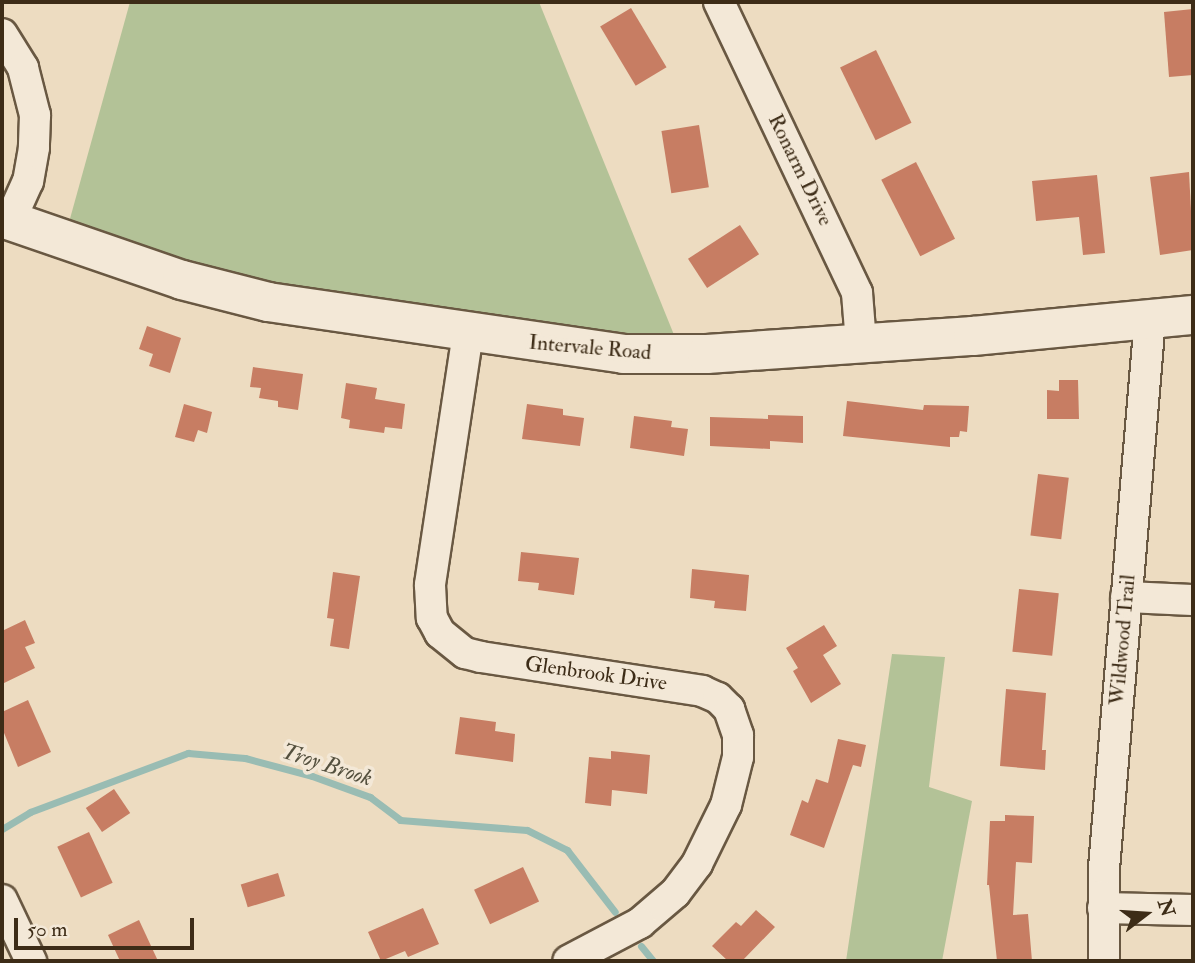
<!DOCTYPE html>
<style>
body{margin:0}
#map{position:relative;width:1195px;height:963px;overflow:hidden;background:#eddcc1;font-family:"IM FELL Double Pica",serif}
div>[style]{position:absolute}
.green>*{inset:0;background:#b3c297}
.stream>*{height:7px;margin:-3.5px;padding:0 3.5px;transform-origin:3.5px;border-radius:3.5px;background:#99bcb3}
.building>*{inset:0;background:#c77d63;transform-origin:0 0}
.roads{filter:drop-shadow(2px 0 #695842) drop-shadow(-2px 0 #695842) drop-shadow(0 2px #695842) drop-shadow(0 -2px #695842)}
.street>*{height:30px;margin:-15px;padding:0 15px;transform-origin:15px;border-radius:15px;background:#f3e8d7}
.secondary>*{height:38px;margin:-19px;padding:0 19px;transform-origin:19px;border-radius:19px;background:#f3e8d7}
span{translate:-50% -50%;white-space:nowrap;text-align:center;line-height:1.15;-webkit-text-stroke:7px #f3e8d7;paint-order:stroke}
.street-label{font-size:21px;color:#3d2c17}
.water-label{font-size:23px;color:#54503e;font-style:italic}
.frame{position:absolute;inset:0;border:4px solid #3d2c17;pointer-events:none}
.north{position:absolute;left:1111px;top:879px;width:70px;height:70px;-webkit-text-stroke:5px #f3e8d7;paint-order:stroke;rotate:73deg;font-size:19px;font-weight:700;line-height:28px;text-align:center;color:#3d2c17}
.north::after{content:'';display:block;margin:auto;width:24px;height:32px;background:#3d2c17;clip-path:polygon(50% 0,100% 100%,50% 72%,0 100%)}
.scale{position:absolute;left:14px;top:918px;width:180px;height:32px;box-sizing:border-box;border:4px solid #3d2c17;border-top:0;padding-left:9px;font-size:21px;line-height:24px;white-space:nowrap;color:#3d2c17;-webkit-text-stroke:5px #f3e8d7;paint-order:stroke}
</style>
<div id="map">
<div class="green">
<div style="clip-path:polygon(130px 2px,539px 2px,683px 357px,63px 244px)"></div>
<div style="clip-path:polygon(892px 654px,945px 657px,929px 787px,972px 801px,942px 961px,846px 961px)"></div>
</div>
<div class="stream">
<div style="left:2px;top:829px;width:33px;rotate:-31deg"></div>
<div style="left:30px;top:812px;width:169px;rotate:-20.5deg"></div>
<div style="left:188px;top:753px;width:57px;rotate:5deg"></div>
<div style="left:245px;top:758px;width:69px;rotate:15deg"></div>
<div style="left:312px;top:776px;width:62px;rotate:19.9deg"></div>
<div style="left:370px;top:797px;width:38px;rotate:37deg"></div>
<div style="left:400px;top:820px;width:127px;rotate:4.5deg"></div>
<div style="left:527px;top:830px;width:45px;rotate:26.6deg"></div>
<div style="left:567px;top:850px;width:78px;rotate:52.3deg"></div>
<div style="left:641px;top:946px;width:19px;rotate:51deg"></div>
</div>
<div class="building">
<div style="left:631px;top:8px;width:69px;height:36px;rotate:59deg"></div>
<div style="clip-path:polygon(1193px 9px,1193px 75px,1169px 77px,1164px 12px)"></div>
<div style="left:876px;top:50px;width:81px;height:40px;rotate:64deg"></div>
<div style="left:699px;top:125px;width:63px;height:38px;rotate:81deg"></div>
<div style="left:916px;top:162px;width:86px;height:39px;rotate:63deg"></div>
<div style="clip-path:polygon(1189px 172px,1193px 250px,1160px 255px,1150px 177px)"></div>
<div style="clip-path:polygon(1097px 175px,1105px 253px,1083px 255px,1079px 217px,1036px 221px,1032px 181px)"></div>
<div style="left:740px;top:225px;width:35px;height:62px;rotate:57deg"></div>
<div style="clip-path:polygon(147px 326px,181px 338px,170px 373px,149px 366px,153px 354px,139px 349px)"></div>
<div style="clip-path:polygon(253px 367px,303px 374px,298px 410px,278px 407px,278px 401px,259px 398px,261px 388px,250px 387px)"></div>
<div style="clip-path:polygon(1059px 380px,1078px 380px,1079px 419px,1047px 419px,1047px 390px,1059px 391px)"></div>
<div style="clip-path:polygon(346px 383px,377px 388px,375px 399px,405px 404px,402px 429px,385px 427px,384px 433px,349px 428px,350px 420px,341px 418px)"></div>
<div style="clip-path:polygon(847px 401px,923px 410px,924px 405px,969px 406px,967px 432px,960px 431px,959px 437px,950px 437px,950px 447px,843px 436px)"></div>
<div style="clip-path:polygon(184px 404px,212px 412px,207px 433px,198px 430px,194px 442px,175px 437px)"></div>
<div style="clip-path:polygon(527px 404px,563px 409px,563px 415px,584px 418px,580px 446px,522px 439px)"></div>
<div style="clip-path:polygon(768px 415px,803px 416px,803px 443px,770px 441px,770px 449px,710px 446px,710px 417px,768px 419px)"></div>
<div style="clip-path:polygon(634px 416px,672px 421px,671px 427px,688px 429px,684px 456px,630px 448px)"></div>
<div style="left:1038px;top:474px;width:31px;height:62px;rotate:7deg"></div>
<div style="clip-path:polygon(521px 552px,579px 558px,574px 595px,538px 590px,539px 583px,518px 581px)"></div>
<div style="clip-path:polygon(692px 569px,749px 575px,746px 611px,714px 608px,715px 601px,690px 598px)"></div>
<div style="clip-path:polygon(333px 572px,360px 576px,349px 649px,330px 646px,334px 619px,327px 618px)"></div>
<div style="left:1019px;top:589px;width:40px;height:63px;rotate:6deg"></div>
<div style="clip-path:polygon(25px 620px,35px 643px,25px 647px,35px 668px,2px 684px,2px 631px)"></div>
<div style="clip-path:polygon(824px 625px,837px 646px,823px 655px,841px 684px,811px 703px,793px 671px,798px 668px,786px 648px)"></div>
<div style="clip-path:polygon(1006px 689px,1046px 693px,1042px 750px,1046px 750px,1045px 770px,1000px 766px)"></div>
<div style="clip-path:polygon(28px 700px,51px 752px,18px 767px,2px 728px,2px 712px)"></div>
<div style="clip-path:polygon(460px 717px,496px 722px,495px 731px,515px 734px,513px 762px,455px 754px)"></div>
<div style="clip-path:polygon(838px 739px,866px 745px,861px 767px,853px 765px,824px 848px,790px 835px,802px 800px,808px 803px,816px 779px,828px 783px)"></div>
<div style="clip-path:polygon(611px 751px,650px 755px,647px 794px,612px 790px,611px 806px,585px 803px,589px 757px,611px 759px)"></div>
<div style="left:114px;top:789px;width:29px;height:34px;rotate:56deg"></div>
<div style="clip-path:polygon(1005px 815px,1034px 816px,1032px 863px,1016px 862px,1013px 915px,1028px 914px,1032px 961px,997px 961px,989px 885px,987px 885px,990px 821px,1005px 821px)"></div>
<div style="left:89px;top:832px;width:56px;height:35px;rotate:65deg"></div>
<div style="left:523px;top:867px;width:38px;height:54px;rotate:65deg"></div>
<div style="left:278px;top:873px;width:24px;height:39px;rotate:73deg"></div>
<div style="clip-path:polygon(423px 908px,439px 944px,408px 957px,405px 951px,381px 961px,368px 932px)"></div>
<div style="clip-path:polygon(756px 910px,775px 927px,742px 961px,728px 961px,712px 946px,736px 922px,741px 926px)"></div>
<div style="clip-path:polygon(139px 920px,158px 961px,120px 961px,108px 935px)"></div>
</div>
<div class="roads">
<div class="street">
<div style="left:719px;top:2px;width:322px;rotate:64.6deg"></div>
<div style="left:857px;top:293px;width:50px;rotate:85.4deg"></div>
<div style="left:2px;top:34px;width:40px;rotate:58deg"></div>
<div style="left:23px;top:68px;width:49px;rotate:75.7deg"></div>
<div style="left:35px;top:115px;width:33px;rotate:92deg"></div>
<div style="left:34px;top:148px;width:34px;rotate:100deg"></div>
<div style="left:28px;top:181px;width:44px;rotate:114.2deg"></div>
<div style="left:468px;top:333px;width:255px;rotate:98.6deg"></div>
<div style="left:430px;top:585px;width:33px;rotate:87deg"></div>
<div style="left:432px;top:618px;width:17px;rotate:62deg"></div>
<div style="left:440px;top:633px;width:32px;rotate:39deg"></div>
<div style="left:465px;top:653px;width:16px;rotate:14deg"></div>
<div style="left:481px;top:657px;width:224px;rotate:8.7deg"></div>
<div style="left:702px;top:691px;width:17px;rotate:24deg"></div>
<div style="left:718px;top:698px;width:16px;rotate:45deg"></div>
<div style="left:729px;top:709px;width:28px;rotate:71deg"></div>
<div style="left:738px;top:735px;width:22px;rotate:90deg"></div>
<div style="left:738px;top:757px;width:49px;rotate:104deg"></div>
<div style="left:726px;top:805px;width:66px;rotate:116.2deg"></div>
<div style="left:697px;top:864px;width:36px;rotate:127deg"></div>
<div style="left:675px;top:893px;width:46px;rotate:139.4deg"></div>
<div style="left:640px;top:923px;width:81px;rotate:152.2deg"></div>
<div style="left:1126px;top:597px;width:67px;rotate:2.6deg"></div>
<div style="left:2px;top:900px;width:68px;rotate:64.6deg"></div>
<div style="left:1103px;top:908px;width:90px;rotate:1.3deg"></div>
<div style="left:1104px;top:961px;width:93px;rotate:-90deg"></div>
<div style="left:1104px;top:868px;width:551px;rotate:-85.21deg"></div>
</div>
<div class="secondary">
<div style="left:2px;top:218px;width:190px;rotate:19deg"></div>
<div style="left:182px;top:280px;width:89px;rotate:14.3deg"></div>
<div style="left:268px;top:302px;width:359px;rotate:8.3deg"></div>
<div style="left:623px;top:354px;width:84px"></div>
<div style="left:707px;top:354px;width:267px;rotate:-3.9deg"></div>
<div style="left:973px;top:336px;width:221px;rotate:-5.5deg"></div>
</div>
</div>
<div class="street-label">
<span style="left:800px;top:170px;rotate:64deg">Ronarm Drive</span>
<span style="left:590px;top:348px;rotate:5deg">Intervale Road</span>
<span style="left:1123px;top:640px;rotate:-85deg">Wildwood Trail</span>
<span style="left:596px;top:674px;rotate:8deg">Glenbrook Drive</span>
</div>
<div class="water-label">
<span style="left:327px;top:765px;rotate:18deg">Troy Brook</span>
</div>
<div class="frame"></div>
<div class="north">N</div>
<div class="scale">50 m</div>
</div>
